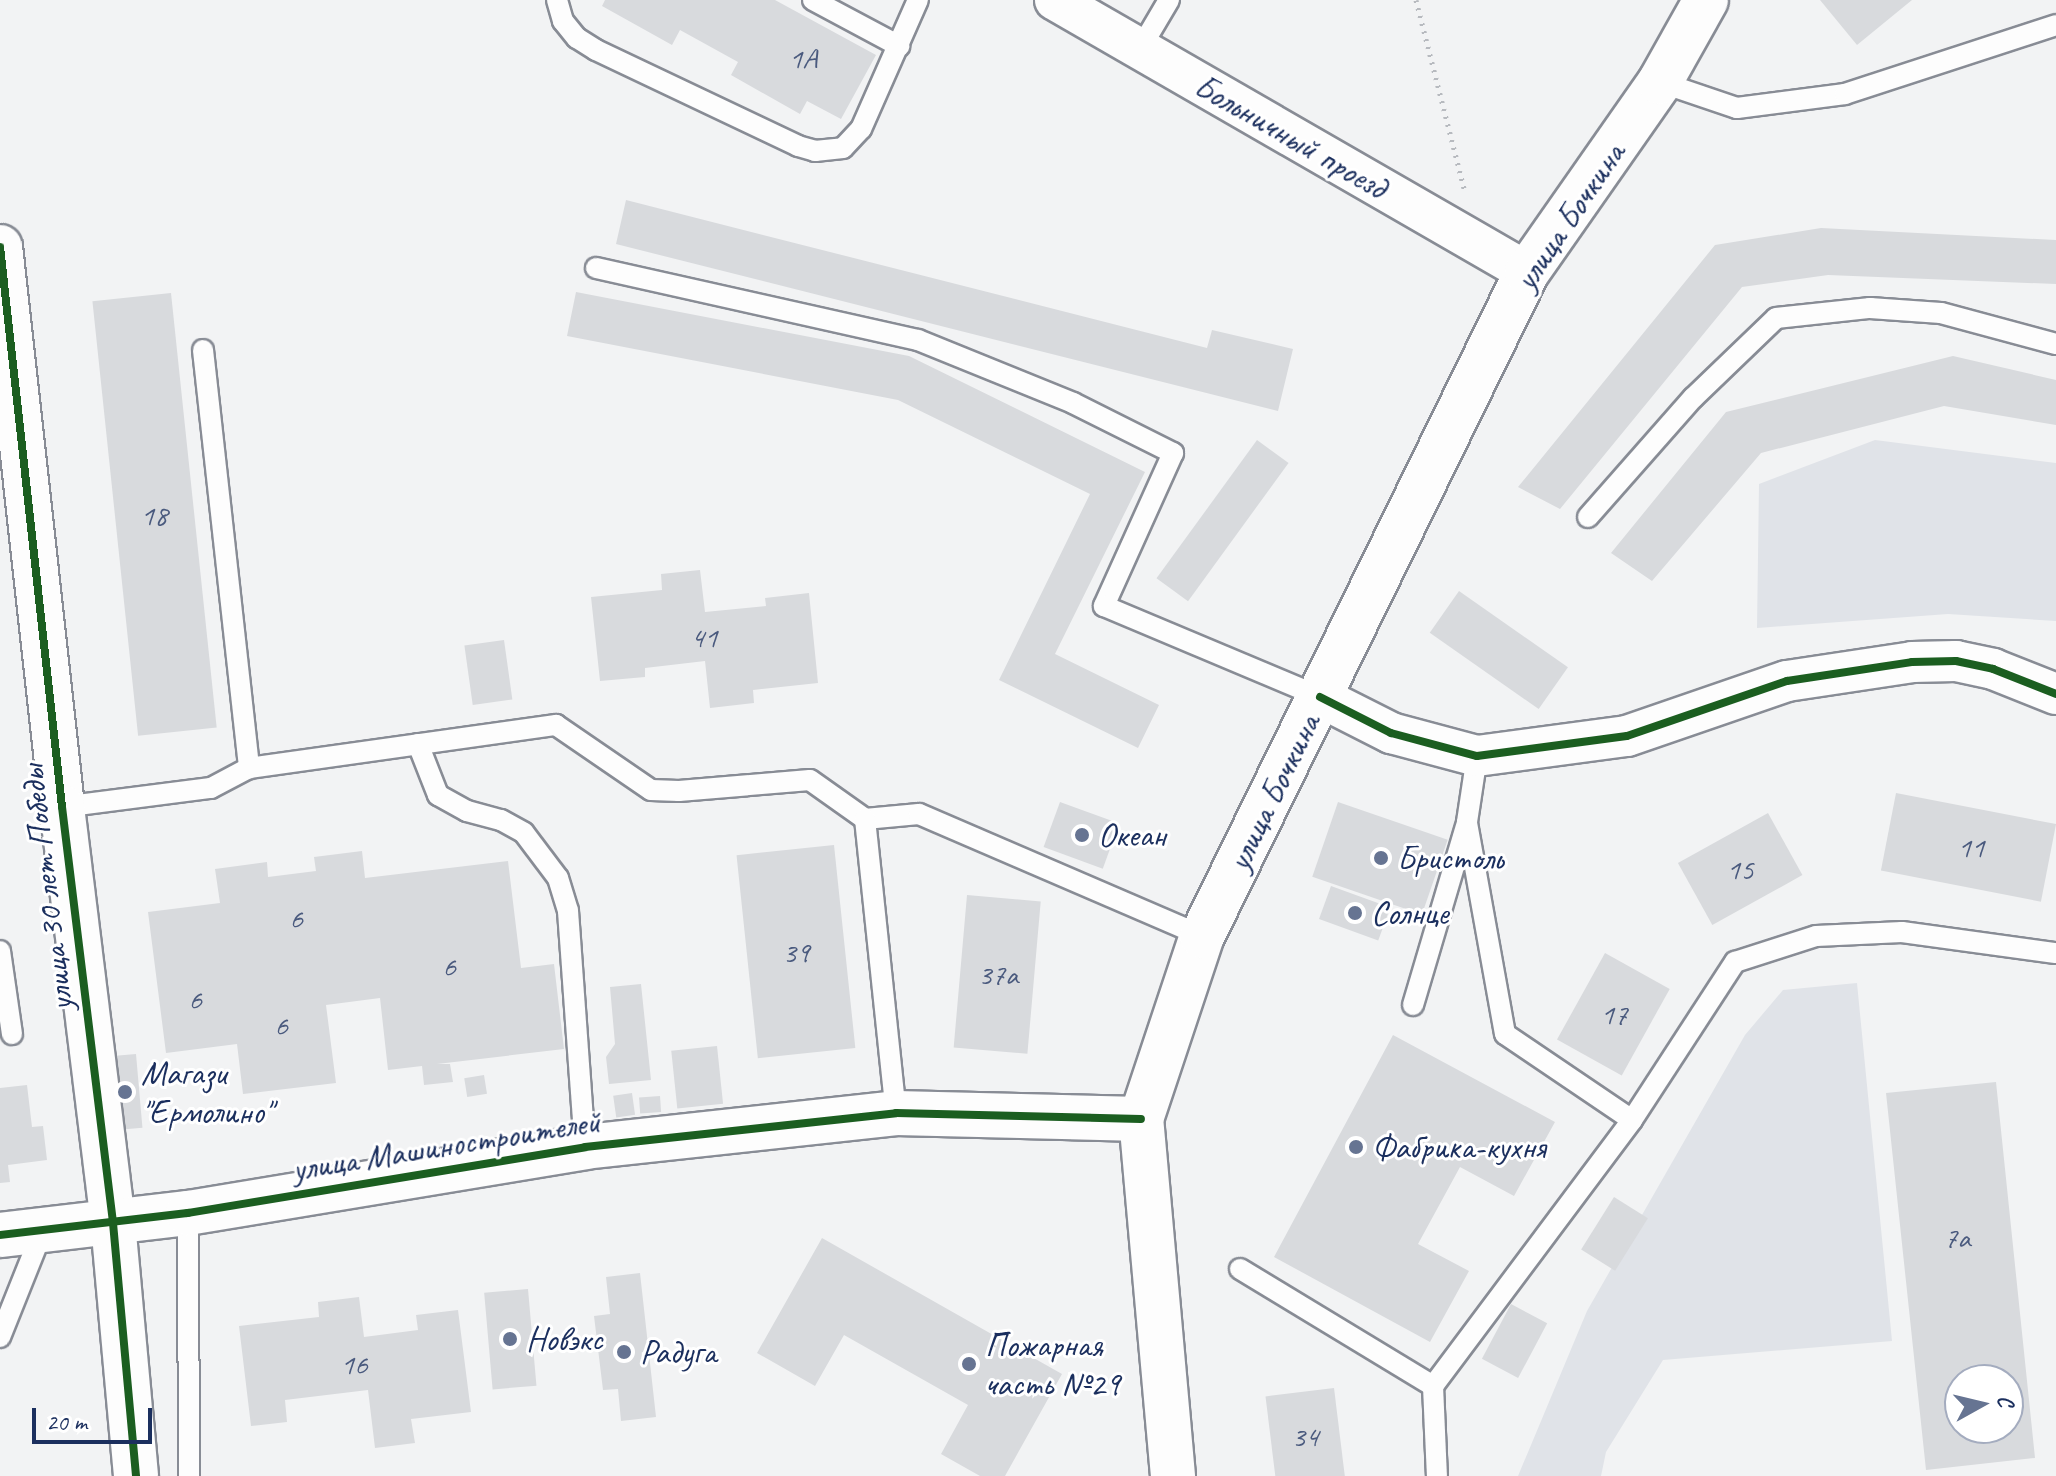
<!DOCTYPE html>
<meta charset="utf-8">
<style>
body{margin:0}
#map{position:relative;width:2056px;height:1476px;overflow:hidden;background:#f2f3f4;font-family:Caveat,sans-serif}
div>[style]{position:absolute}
.green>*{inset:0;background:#e0e3e8}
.building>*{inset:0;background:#d8dadd;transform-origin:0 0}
.path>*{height:5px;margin-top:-2.5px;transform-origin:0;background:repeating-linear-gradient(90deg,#b7babf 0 2px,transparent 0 8px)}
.roads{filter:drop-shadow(2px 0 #888c95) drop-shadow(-2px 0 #888c95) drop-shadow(0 2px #888c95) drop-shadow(0 -2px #888c95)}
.lane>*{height:20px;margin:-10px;padding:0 10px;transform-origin:10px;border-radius:10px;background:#fdfdfd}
.street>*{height:40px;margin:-20px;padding:0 20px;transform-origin:20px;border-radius:20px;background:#fdfdfd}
.secondary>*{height:44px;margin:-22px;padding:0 22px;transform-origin:22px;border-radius:22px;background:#fdfdfd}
.cycleway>*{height:8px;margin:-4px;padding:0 4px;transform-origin:4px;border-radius:4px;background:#1b5e20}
.dots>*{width:22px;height:22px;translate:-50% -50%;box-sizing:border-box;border:4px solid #fff;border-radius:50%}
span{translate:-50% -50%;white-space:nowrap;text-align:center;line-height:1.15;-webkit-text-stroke:6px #fff;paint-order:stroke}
.number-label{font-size:30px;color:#4a5a7e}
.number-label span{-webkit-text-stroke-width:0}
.street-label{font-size:34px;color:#1b2f5e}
.poi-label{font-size:34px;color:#1b2f5e}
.left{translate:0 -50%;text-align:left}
.north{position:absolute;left:1944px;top:1364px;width:80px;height:80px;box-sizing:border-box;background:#fff;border:2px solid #a4acbf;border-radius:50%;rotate:82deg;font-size:22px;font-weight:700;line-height:32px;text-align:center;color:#1b2f5e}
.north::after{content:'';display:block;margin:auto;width:28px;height:36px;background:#667492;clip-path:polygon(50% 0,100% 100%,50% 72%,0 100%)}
.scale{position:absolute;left:32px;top:1408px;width:120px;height:36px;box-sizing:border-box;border:4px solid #1b2f5e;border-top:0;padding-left:10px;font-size:24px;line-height:28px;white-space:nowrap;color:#1b2f5e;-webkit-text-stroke:6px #fff;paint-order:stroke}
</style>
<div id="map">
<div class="green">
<div style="clip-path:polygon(1875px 440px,2056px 463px,2056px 621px,1948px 614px,1757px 628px,1759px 484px)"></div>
<div style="clip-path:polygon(1857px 983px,1892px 1341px,1663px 1360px,1606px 1452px,1601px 1476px,1518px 1476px,1587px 1311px,1745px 1035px,1783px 990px)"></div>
</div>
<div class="building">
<div style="clip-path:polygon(605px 0,775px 0,876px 55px,841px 119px,807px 101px,800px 114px,731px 75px,738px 62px,680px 30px,672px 45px,602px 6px)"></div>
<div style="clip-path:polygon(1820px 0,1912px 0,1857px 45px)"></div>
<div style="clip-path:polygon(626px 200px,1207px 348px,1212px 330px,1293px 349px,1278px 411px,616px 244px)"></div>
<div style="clip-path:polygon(1821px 228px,2056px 240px,2056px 284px,1828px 275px,1742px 287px,1560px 509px,1518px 487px,1715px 245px)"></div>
<div style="clip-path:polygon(576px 292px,909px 356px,1145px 472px,1055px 654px,1159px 705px,1138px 748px,999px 680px,1090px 494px,898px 400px,567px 336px)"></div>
<div style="left:171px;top:293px;width:437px;height:79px;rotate:84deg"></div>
<div style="clip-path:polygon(1953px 356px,2056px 380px,2056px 425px,1944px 406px,1761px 453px,1652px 581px,1611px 553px,1726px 412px)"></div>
<div style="left:1257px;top:440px;width:39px;height:171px;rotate:36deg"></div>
<div style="clip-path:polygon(700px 570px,705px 612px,766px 606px,765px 598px,809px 593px,818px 683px,753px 690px,754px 703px,710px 708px,705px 661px,645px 668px,645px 677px,600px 681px,591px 597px,662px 590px,661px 574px)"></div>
<div style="left:1459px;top:591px;width:133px;height:51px;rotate:35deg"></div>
<div style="left:504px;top:640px;width:60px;height:40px;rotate:82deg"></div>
<div style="left:1896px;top:793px;width:163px;height:79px;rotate:11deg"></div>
<div style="left:1060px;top:802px;width:63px;height:48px;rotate:20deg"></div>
<div style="left:1338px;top:802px;width:116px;height:79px;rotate:19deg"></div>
<div style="left:1768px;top:813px;width:71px;height:103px;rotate:61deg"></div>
<div style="left:834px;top:845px;width:204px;height:98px;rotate:84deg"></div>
<div style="clip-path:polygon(362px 851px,365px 878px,508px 861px,521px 968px,554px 964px,564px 1049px,437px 1064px,450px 1064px,453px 1082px,424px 1085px,422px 1066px,388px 1070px,380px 998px,326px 1005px,336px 1083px,243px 1094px,237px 1044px,166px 1053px,148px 912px,220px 903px,215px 869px,267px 862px,268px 877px,316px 871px,314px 857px)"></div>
<div style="left:1331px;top:886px;width:63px;height:35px;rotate:20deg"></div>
<div style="left:967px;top:895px;width:74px;height:153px;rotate:5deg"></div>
<div style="left:1605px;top:953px;width:74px;height:99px;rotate:29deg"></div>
<div style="clip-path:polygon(641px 984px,651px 1080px,609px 1084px,606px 1057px,615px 1044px,610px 987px)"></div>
<div style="clip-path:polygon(1393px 1035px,1555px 1122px,1514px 1196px,1460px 1167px,1418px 1244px,1469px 1271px,1430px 1342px,1274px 1257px)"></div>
<div style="left:717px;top:1046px;width:58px;height:46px;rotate:84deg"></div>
<div style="left:136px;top:1054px;width:74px;height:29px;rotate:85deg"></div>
<div style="left:484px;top:1075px;width:19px;height:20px;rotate:81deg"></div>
<div style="clip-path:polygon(evenodd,1996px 1082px,2035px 1458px,1926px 1470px,1886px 1093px,1996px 1082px,1960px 1380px,2008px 1380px,2008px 1428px,1960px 1428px,1960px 1380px)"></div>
<div style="clip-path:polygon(27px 1085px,32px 1127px,43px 1126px,47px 1160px,8px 1165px,10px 1182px,0 1183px,0 1088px)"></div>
<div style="left:632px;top:1093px;width:22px;height:19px;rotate:82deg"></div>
<div style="left:660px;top:1096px;width:16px;height:21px;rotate:86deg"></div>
<div style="left:1614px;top:1197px;width:40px;height:62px;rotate:32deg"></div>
<div style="clip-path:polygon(822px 1238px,1062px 1374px,1005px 1476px,980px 1476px,941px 1454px,968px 1405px,844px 1335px,815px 1386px,757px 1353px)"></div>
<div style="clip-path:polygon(640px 1273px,656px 1417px,621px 1421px,618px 1389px,603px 1390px,594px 1316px,610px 1314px,606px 1277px)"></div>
<div style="left:528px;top:1289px;width:97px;height:44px;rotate:85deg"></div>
<div style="clip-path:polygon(359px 1297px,364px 1337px,418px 1330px,416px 1315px,458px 1310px,471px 1412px,411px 1419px,415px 1443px,375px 1448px,368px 1390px,285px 1400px,287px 1422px,251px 1426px,239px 1326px,319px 1317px,318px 1302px)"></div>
<div style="left:1511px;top:1304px;width:41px;height:62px;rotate:28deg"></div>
<div style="left:1334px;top:1388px;width:89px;height:69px;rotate:83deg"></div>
</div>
<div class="path">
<div style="left:1416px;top:0;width:195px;rotate:75.7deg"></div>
</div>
<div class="roads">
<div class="lane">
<div style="left:557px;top:0;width:22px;rotate:74deg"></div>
<div style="left:563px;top:21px;width:22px;rotate:51deg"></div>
<div style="left:577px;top:38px;width:22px;rotate:32deg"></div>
<div style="left:596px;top:50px;width:224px;rotate:25.4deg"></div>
<div style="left:798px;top:146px;width:18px;rotate:16deg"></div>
<div style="left:815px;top:151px;width:28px;rotate:-6deg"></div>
<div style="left:843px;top:148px;width:26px;rotate:-47deg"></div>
<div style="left:861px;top:129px;width:141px;rotate:-66.2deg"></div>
<div style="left:813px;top:0;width:98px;rotate:28.1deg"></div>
<div style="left:1140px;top:49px;width:57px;rotate:-59.4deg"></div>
<div style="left:1660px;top:82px;width:81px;rotate:18.7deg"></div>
<div style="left:1737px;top:108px;width:109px;rotate:-7.4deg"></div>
<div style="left:1845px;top:94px;width:222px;rotate:-18.1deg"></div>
<div style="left:596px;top:268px;width:330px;rotate:12.6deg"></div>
<div style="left:918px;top:340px;width:167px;rotate:22.1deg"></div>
<div style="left:1073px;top:403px;width:112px;rotate:26.6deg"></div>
<div style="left:1173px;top:453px;width:168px;rotate:114.3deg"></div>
<div style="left:1104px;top:606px;width:234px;rotate:22.8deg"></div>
<div style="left:203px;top:350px;width:421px;rotate:83.7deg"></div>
<div style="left:1588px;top:517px;width:159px;rotate:-48.6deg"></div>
<div style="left:1693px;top:398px;width:115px;rotate:-43.9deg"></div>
<div style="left:1776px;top:318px;width:95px;rotate:-6.1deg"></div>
<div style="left:1870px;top:308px;width:71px;rotate:4deg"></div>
<div style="left:1941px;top:313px;width:119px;rotate:15.1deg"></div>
<div style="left:418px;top:744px;width:55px;rotate:68.6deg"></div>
<div style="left:438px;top:795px;width:33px;rotate:29deg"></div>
<div style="left:467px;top:811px;width:35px;rotate:15deg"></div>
<div style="left:501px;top:820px;width:26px;rotate:29deg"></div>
<div style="left:524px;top:833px;width:56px;rotate:52.9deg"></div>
<div style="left:558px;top:878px;width:34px;rotate:73deg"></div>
<div style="left:568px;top:911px;width:237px;rotate:85.9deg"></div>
<div style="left:62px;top:807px;width:150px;rotate:-7.3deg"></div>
<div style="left:211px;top:788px;width:43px;rotate:-27.8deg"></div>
<div style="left:249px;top:768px;width:310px;rotate:-8deg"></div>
<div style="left:556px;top:725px;width:115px;rotate:34.4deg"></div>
<div style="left:651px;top:790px;width:28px;rotate:2deg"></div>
<div style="left:679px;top:791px;width:131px;rotate:-4.8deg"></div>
<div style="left:810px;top:780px;width:67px;rotate:35.3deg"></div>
<div style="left:865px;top:819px;width:54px;rotate:-5.3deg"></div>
<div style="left:919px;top:814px;width:308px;rotate:23.3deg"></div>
<div style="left:865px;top:819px;width:296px;rotate:84deg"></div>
<div style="left:0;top:951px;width:84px;rotate:81.8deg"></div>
<div style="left:1413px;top:1005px;width:187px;rotate:-73.5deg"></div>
<div style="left:1632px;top:1120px;width:189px;rotate:-56.9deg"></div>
<div style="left:1735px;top:962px;width:85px;rotate:-17.8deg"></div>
<div style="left:1816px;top:936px;width:86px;rotate:-2.7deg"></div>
<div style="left:1902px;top:932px;width:155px;rotate:7.8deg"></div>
<div style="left:188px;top:1213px;width:263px;rotate:89.8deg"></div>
<div style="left:1240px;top:1269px;width:226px;rotate:31.2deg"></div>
<div style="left:1433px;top:1386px;width:90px;rotate:87.5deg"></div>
<div style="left:0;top:1337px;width:113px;rotate:-68.2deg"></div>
<div style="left:1433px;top:1386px;width:332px;rotate:-53.2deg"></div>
<div style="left:1632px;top:1120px;width:153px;rotate:-145.9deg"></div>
<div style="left:1505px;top:1034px;width:215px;rotate:-100.2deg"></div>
<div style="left:1467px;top:822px;width:67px;rotate:-81.4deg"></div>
</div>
<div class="street">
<div style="left:1055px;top:0;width:545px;rotate:29.95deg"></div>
<div style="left:1320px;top:697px;width:80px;rotate:26.9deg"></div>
<div style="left:1391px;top:733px;width:89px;rotate:15deg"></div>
<div style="left:1477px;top:756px;width:151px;rotate:-7.6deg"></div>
<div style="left:1627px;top:736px;width:169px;rotate:-19deg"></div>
<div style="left:1787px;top:681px;width:126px;rotate:-8.6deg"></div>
<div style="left:1912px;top:662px;width:44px;rotate:-1.3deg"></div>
<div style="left:1956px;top:661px;width:38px;rotate:12deg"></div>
<div style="left:1993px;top:669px;width:68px;rotate:21.6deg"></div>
</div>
<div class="secondary">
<div style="left:0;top:247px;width:563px;rotate:83.68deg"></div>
<div style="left:62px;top:807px;width:419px;rotate:83deg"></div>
<div style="left:113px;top:1223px;width:254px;rotate:84.8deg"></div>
<div style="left:0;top:1235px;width:189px;rotate:-6.7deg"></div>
<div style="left:188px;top:1213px;width:402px;rotate:-9.4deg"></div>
<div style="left:585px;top:1147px;width:313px;rotate:-6.2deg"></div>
<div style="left:896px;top:1113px;width:245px;rotate:1.4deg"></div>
<div style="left:1173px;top:1476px;width:358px;rotate:-95.1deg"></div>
<div style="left:1141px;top:1119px;width:193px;rotate:-71.6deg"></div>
<div style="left:1202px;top:936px;width:739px;rotate:-63.92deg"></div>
<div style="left:1527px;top:272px;width:232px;rotate:-55deg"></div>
<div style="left:1660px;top:82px;width:94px;rotate:-60.7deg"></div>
</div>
</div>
<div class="cycleway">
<div style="left:0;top:247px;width:563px;rotate:83.68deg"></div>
<div style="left:62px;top:807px;width:419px;rotate:83deg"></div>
<div style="left:113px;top:1223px;width:254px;rotate:84.8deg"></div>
<div style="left:1320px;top:697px;width:80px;rotate:26.9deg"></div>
<div style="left:1391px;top:733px;width:89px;rotate:15deg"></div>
<div style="left:1477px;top:756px;width:151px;rotate:-7.6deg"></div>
<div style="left:1627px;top:736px;width:169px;rotate:-19deg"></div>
<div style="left:1787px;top:681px;width:126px;rotate:-8.6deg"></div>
<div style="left:1912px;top:662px;width:44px;rotate:-1.3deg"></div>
<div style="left:1956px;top:661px;width:38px;rotate:12deg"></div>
<div style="left:1993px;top:669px;width:68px;rotate:21.6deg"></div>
<div style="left:0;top:1235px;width:189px;rotate:-6.7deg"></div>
<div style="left:188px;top:1213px;width:402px;rotate:-9.4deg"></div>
<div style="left:585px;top:1147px;width:313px;rotate:-6.2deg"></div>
<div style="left:896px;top:1113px;width:245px;rotate:1.4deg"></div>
</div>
<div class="dots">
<div style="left:1082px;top:835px;background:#667492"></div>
<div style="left:1381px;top:858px;background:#667492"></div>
<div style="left:1355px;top:913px;background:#667492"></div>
<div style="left:125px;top:1092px;background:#667492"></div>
<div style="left:1356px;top:1147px;background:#667492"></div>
<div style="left:510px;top:1339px;background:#667492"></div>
<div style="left:624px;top:1352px;background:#667492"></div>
<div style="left:969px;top:1364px;background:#667492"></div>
</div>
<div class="number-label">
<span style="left:803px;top:58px">1А</span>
<span style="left:154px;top:515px">18</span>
<span style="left:704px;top:637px">41</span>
<span style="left:1971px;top:847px">11</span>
<span style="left:1740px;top:869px">15</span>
<span style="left:296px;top:918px">6</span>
<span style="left:796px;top:952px">39</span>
<span style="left:449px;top:966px">6</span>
<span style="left:998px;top:974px">37а</span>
<span style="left:195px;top:999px">6</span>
<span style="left:1614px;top:1014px">17</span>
<span style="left:281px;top:1025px">6</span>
<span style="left:1957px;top:1237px">7a</span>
<span style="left:354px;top:1364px">16</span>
<span style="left:1305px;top:1436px">34</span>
</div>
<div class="street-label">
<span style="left:1291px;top:136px;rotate:30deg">Больничный проезд</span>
<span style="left:1569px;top:216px;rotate:-56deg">улица Бочкина</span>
<span style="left:1273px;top:792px;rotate:-64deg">улица Бочкина</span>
<span style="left:46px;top:888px;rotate:-97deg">улица 30 лет Победы</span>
<span style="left:446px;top:1145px;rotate:-9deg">улица Машиностроителей</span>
</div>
<div class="poi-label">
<span class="left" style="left:1098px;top:835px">Океан</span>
<span class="left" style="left:1397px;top:858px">Бристоль</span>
<span class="left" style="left:1371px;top:913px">Солнце</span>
<span class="left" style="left:141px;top:1092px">Магази<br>"Ермолино"</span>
<span class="left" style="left:1372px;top:1147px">Фабрика-кухня</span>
<span class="left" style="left:526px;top:1339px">Новэкс</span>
<span class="left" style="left:985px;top:1364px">Пожарная<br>часть №29</span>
<span class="left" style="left:640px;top:1352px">Радуга</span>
</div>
<div class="north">С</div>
<div class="scale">20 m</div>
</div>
